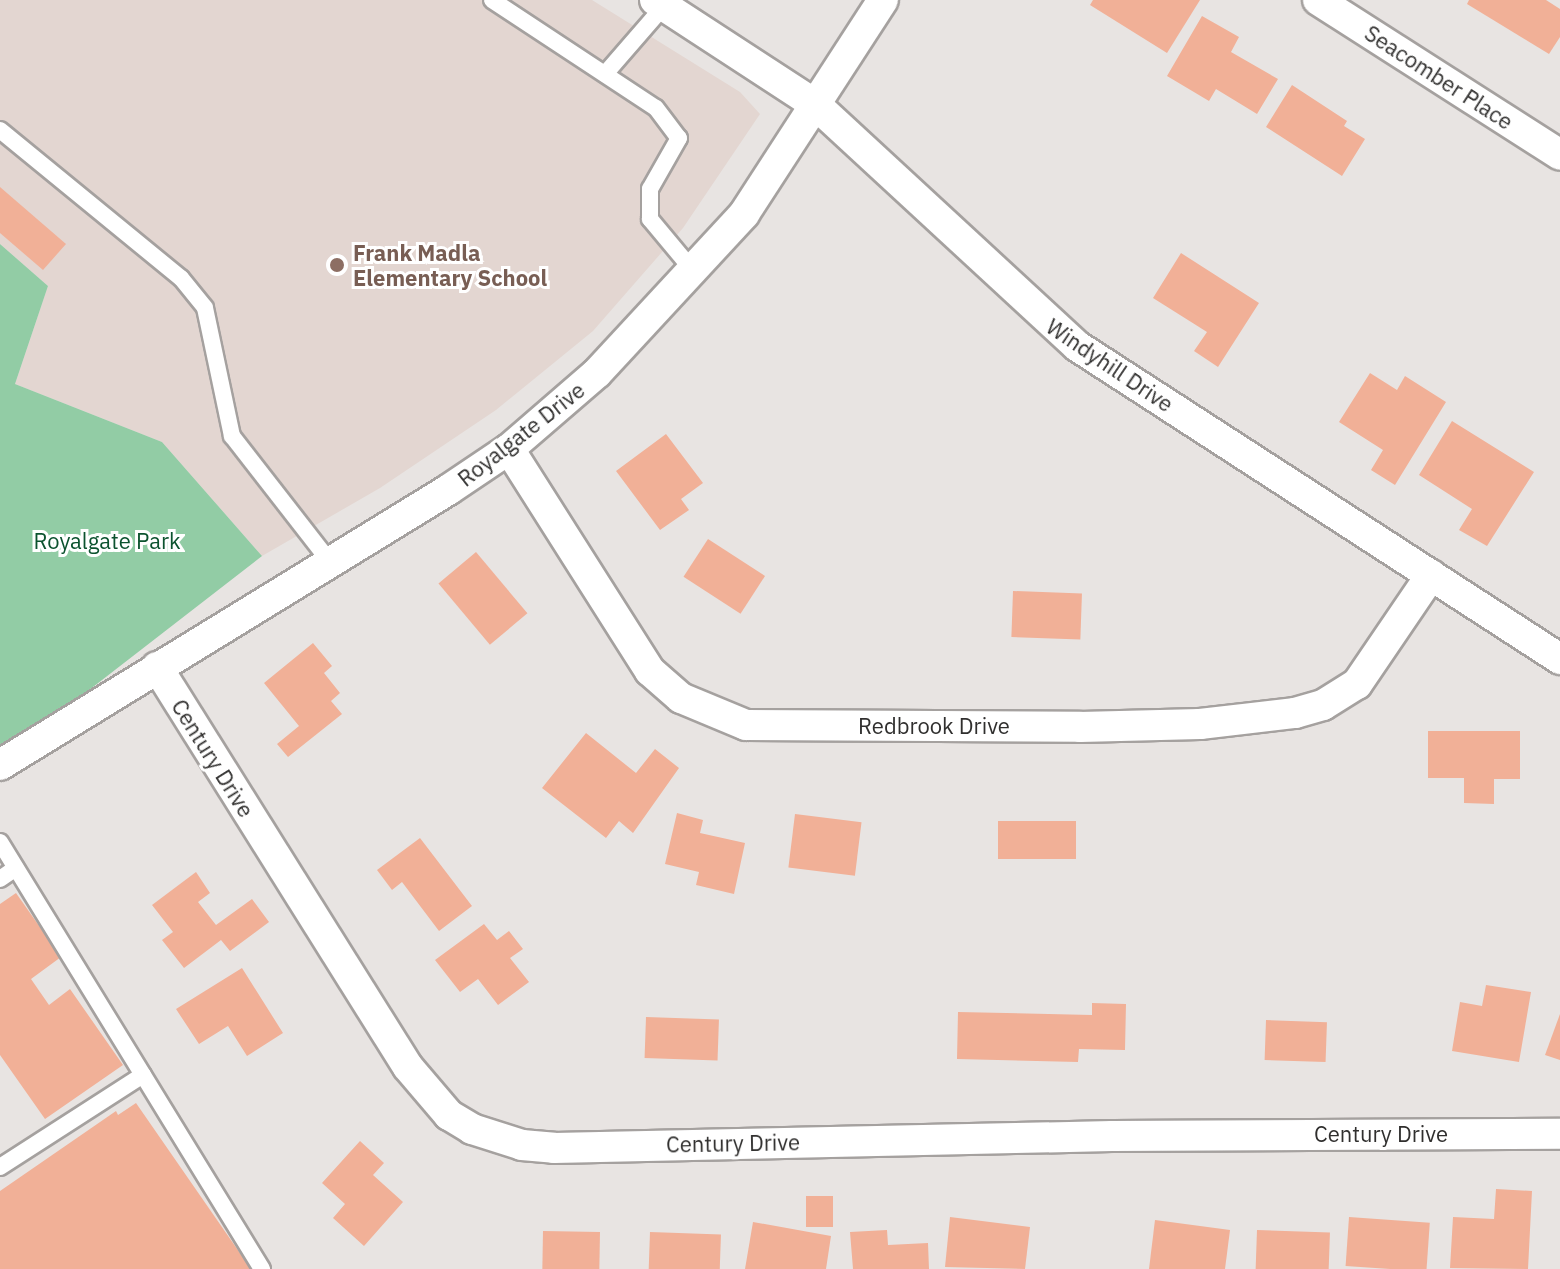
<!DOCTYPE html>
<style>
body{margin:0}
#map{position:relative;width:1560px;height:1269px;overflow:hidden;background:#e8e4e2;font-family:"IBM Plex Sans",sans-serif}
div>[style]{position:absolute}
.built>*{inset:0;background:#e3d6d1}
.green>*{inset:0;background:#92cca5}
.building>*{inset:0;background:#f1b097;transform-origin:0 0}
.roads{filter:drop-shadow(2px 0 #a5a19f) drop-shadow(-2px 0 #a5a19f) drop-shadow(0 2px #a5a19f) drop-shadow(0 -2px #a5a19f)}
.lane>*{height:16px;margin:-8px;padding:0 8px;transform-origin:8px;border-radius:8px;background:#fff}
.street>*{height:30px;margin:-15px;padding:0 15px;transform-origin:15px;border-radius:15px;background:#fff}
.dots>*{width:22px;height:22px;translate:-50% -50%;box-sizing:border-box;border:4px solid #fff;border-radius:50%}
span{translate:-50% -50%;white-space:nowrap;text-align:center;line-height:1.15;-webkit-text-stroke:6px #fff;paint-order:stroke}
.street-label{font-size:22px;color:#302f2e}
.education-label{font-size:22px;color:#785e54;font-weight:700}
.left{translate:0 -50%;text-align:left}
.park-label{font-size:22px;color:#0c532f}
</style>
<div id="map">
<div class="built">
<div style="clip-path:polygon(0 0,592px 0,740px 92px,760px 114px,683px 228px,593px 331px,496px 410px,380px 488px,262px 556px,162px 442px,15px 384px,48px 286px,0 244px)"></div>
</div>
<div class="green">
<div style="clip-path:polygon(0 244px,48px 286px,15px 384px,162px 442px,262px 556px,0 759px)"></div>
</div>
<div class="building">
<div style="clip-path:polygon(1093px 0,1200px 0,1167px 53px,1090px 5px)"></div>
<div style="clip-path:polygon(1469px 0,1546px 0,1560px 9px,1560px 37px,1549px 54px,1467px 4px)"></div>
<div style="clip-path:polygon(1202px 16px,1239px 37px,1231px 52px,1278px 79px,1257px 114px,1216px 89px,1209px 101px,1167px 76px)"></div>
<div style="clip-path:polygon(1292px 85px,1347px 121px,1344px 126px,1365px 139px,1342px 176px,1266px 127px)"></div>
<div style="clip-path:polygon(0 187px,66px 244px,43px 270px,0 233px)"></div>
<div style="clip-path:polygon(1181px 253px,1259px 303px,1218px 367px,1194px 351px,1207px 332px,1153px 298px)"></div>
<div style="clip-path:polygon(1370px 373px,1397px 390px,1405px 376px,1446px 402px,1395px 485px,1371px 470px,1383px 450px,1339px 422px)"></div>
<div style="clip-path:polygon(1452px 421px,1534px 472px,1487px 546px,1459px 530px,1472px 509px,1419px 475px)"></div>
<div style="clip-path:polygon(666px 434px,703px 483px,681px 499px,689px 510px,660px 530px,616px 471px)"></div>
<div style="left:708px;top:539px;width:68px;height:45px;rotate:33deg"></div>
<div style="left:476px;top:552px;width:80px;height:49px;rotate:50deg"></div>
<div style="left:1013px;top:591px;width:69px;height:46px;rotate:2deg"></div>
<div style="clip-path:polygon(313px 643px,332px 666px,324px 673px,340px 693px,331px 701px,342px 714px,288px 757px,277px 744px,299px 726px,264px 683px)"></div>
<div style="clip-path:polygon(1428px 731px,1520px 731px,1520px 779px,1494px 779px,1494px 804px,1464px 803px,1464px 778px,1428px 778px)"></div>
<div style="clip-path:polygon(586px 733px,636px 773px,655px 749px,679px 768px,633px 833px,619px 821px,606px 838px,542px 788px)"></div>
<div style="clip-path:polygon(677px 813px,703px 820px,700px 833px,745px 843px,734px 894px,696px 885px,699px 872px,665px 864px)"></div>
<div style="left:795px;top:814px;width:67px;height:54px;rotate:7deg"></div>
<div style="left:1076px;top:821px;width:38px;height:78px;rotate:90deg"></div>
<div style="clip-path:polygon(420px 838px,472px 906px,439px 931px,402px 882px,392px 890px,377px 870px)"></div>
<div style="clip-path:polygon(196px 872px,210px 893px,198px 902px,216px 925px,252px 899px,269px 922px,230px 951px,221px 940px,184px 968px,162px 940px,173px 932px,152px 905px)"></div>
<div style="clip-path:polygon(16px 893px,61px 957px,31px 979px,49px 1005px,70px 989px,123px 1065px,45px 1119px,0 1055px,0 904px)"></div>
<div style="clip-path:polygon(484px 924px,497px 940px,509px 931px,523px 949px,510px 958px,529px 982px,498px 1005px,478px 979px,460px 992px,435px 960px)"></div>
<div style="clip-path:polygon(242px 968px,283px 1033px,247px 1056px,228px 1026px,199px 1044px,176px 1009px)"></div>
<div style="clip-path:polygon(1486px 985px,1531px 992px,1519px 1062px,1452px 1051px,1460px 1002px,1482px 1006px)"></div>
<div style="clip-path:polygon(1092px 1003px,1126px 1004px,1125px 1050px,1079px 1049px,1078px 1062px,957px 1059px,958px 1012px,1092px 1015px)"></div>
<div style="clip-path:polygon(1560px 1014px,1560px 1060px,1545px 1055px)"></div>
<div style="left:646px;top:1017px;width:73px;height:41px;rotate:2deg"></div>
<div style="left:1266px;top:1020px;width:61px;height:40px;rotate:2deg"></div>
<div style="clip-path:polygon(136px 1103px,251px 1269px,0 1269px,0 1191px,116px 1111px,118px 1115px)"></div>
<div style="clip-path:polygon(360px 1141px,384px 1163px,373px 1175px,403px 1202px,364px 1246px,333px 1218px,345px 1204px,322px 1183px)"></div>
<div style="clip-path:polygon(1496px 1189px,1532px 1191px,1528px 1269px,1450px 1268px,1453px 1217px,1494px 1219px)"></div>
<div style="left:833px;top:1196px;width:31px;height:27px;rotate:90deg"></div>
<div style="clip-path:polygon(950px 1217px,1030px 1227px,1025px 1269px,945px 1267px)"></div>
<div style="left:1349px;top:1217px;width:81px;height:49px;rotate:4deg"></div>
<div style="clip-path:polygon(1155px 1220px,1230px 1230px,1225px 1269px,1149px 1269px)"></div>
<div style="clip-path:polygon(753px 1222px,831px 1236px,826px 1269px,745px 1269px)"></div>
<div style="clip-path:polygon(887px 1230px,888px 1245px,928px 1243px,929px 1269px,853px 1269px,850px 1232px)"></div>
<div style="left:1257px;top:1230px;width:73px;height:39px;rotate:2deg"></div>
<div style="left:543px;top:1231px;width:57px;height:38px;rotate:1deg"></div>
<div style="left:650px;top:1232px;width:71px;height:37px;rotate:2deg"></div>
</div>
<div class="roads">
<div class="lane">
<div style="left:492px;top:0;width:196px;rotate:33.4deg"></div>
<div style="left:656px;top:108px;width:38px;rotate:53deg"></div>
<div style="left:679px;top:138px;width:59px;rotate:119.6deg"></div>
<div style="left:650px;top:189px;width:30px;rotate:90deg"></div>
<div style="left:650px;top:219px;width:70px;rotate:50.2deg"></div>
<div style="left:605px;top:74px;width:90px;rotate:-49.1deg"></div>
<div style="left:0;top:130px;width:234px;rotate:39.3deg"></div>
<div style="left:181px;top:278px;width:38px;rotate:51deg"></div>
<div style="left:205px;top:308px;width:131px;rotate:78.1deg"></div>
<div style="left:232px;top:436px;width:160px;rotate:52.1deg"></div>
<div style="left:0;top:842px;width:501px;rotate:58.47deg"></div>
<div style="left:0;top:879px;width:19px;rotate:-35deg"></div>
<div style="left:0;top:1167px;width:170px;rotate:-32.8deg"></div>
</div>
<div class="street">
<div style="left:655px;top:0;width:192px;rotate:33.1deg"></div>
<div style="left:816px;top:105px;width:355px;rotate:42.7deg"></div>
<div style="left:1077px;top:346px;width:576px;rotate:32.94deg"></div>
<div style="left:1318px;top:0;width:287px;rotate:32.6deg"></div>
<div style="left:509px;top:449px;width:263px;rotate:57.6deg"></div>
<div style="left:650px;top:671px;width:41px;rotate:41.1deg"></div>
<div style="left:681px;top:698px;width:70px;rotate:22.6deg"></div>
<div style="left:746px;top:725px;width:334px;rotate:0.3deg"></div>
<div style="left:1080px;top:727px;width:120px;rotate:-1.4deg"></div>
<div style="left:1200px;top:724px;width:96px;rotate:-6.6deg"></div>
<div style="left:1295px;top:713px;width:29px;rotate:-16deg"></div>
<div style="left:1323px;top:705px;width:40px;rotate:-32deg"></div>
<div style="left:1357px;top:684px;width:132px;rotate:-55.8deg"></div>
<div style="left:157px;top:667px;width:472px;rotate:57.9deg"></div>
<div style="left:408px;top:1067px;width:63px;rotate:49.5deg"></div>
<div style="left:449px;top:1115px;width:27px;rotate:31deg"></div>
<div style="left:472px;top:1129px;width:52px;rotate:17.7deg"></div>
<div style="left:522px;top:1145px;width:32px;rotate:5deg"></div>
<div style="left:554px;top:1148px;width:558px;rotate:-1.23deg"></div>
<div style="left:1112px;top:1136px;width:448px;rotate:-0.3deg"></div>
<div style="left:0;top:765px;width:526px;rotate:-31.54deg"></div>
<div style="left:448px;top:490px;width:73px;rotate:-33.9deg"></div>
<div style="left:509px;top:449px;width:116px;rotate:-40.8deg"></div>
<div style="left:597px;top:373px;width:217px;rotate:-47.2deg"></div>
<div style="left:744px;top:214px;width:255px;rotate:-57deg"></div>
</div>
</div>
<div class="dots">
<div style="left:337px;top:265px;background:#8d6e63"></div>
</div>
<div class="street-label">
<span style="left:1439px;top:77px;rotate:33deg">Seacomber Place</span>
<span style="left:1110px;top:365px;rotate:34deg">Windyhill Drive</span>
<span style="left:521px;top:434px;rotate:-38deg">Royalgate Drive</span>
<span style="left:934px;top:726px">Redbrook Drive</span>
<span style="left:213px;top:758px;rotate:58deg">Century Drive</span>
<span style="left:1381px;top:1134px">Century Drive</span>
<span style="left:733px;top:1143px;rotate:-1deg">Century Drive</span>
</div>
<div class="education-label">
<span class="left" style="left:353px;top:265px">Frank Madla<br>Elementary School</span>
</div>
<div class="park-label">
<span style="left:107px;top:541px">Royalgate Park</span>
</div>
</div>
